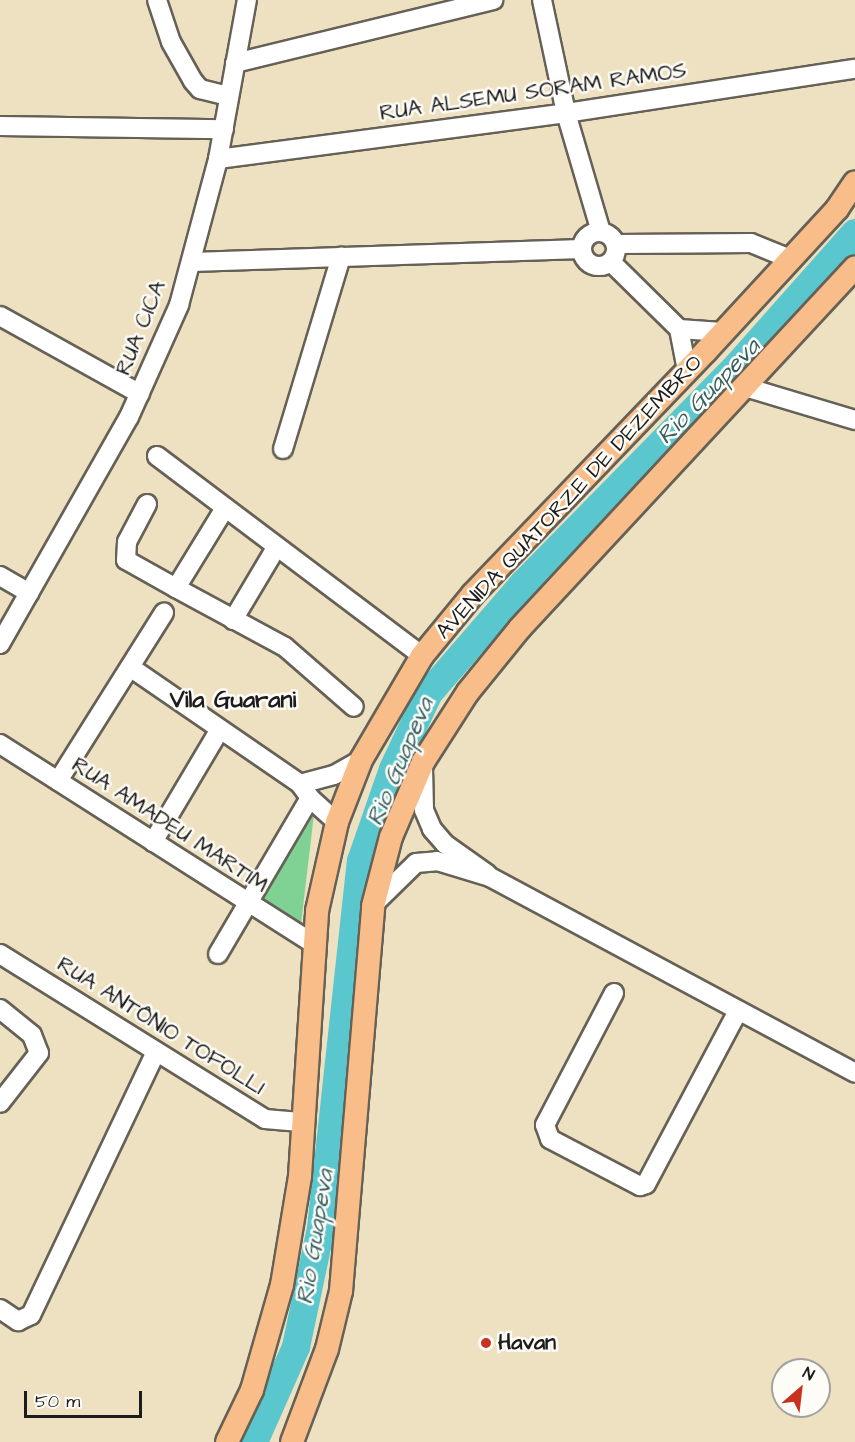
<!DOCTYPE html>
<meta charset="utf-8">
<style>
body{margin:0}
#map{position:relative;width:855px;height:1442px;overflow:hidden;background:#eee1c1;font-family:"Architects Daughter",sans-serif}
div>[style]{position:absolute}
.green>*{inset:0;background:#7fd294}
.river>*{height:28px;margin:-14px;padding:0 14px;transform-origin:14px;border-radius:14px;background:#5ac7ce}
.roads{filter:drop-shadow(2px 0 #666156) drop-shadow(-2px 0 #666156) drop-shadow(0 2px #666156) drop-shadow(0 -2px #666156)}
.minor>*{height:18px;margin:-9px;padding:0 9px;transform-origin:9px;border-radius:9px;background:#fff}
.minor>.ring{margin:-9px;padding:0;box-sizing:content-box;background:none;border:18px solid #fff;border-radius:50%}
.major>*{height:22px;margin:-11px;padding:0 11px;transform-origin:11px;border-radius:11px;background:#f8bd89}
.dots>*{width:16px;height:16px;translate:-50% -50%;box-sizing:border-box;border:3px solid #fdfcf7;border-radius:50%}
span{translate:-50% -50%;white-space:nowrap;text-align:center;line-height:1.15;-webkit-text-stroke:5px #fdfcf7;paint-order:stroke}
.street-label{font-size:22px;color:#1c1c1c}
.poi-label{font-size:22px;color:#1c1c1c;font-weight:700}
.left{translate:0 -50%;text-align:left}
.water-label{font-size:24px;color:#356063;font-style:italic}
.neighbourhood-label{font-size:24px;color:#1c1c1c;font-weight:700}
.north{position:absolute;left:771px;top:1358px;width:60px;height:60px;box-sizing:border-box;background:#fdfcf7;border:2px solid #a3a29f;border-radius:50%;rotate:28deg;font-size:16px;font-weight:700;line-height:24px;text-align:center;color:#1c1c1c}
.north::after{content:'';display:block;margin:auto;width:21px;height:27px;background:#c8321e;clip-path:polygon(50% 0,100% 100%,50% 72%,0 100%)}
.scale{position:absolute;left:24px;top:1391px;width:118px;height:27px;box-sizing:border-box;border:3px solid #1c1c1c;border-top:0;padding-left:8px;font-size:18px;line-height:21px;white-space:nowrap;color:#1c1c1c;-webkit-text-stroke:4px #fdfcf7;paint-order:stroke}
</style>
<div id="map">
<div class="green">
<div style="clip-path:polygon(314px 814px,301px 924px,261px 901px)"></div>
</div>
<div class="river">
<div style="left:254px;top:1442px;width:104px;rotate:-66.1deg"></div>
<div style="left:296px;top:1347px;width:122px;rotate:-78.1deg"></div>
<div style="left:321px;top:1228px;width:369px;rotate:-83.8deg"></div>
<div style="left:361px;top:861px;width:97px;rotate:-70.8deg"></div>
<div style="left:393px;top:769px;width:84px;rotate:-64.7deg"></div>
<div style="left:429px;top:693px;width:145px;rotate:-49.2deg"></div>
<div style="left:524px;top:583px;width:304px;rotate:-45.5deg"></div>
<div style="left:737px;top:366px;width:178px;rotate:-48.4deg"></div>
</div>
<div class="roads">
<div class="minor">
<div style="left:157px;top:0;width:44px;rotate:71.6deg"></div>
<div style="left:171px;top:42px;width:45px;rotate:60.6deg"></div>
<div style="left:193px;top:81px;width:11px;rotate:49deg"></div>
<div style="left:200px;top:89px;width:30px;rotate:14deg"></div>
<div style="left:542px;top:0;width:116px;rotate:78deg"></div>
<div style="left:566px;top:113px;width:124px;rotate:73.6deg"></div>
<div style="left:235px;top:63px;width:266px;rotate:-13.7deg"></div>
<div style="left:0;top:126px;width:224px;rotate:0.8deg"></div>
<div style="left:218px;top:159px;width:351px;rotate:-7.5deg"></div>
<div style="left:566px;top:113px;width:292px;rotate:-8.7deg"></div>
<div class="ring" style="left:582px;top:232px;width:16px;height:16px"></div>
<div style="left:616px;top:244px;width:135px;rotate:-0.4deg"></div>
<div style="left:751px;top:243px;width:42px;rotate:22.3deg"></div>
<div style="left:192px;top:262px;width:390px;rotate:-1.9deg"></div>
<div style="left:611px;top:262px;width:95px;rotate:44.6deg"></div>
<div style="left:679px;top:329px;width:42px;rotate:79deg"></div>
<div style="left:0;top:316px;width:160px;rotate:29.1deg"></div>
<div style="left:679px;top:329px;width:43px;rotate:4deg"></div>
<div style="left:745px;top:387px;width:115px;rotate:16.7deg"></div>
<div style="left:283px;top:449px;width:201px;rotate:-73.2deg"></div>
<div style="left:157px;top:456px;width:332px;rotate:37deg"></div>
<div style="left:147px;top:504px;width:43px;rotate:117.8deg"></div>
<div style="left:127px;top:542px;width:18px;rotate:93deg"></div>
<div style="left:126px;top:560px;width:57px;rotate:29.2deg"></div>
<div style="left:225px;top:508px;width:94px;rotate:121.5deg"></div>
<div style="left:176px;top:588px;width:124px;rotate:28.4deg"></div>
<div style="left:285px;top:647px;width:91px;rotate:41deg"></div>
<div style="left:0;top:576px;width:34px;rotate:30deg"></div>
<div style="left:233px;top:620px;width:84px;rotate:-59.2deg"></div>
<div style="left:0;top:644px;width:261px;rotate:-60.4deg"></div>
<div style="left:129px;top:417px;width:123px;rotate:-65.9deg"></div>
<div style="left:179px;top:305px;width:151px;rotate:-75deg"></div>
<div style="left:218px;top:159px;width:162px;rotate:-79.7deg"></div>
<div style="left:130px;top:667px;width:206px;rotate:34.5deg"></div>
<div style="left:300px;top:784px;width:17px;rotate:54deg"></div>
<div style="left:310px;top:798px;width:36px;rotate:42deg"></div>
<div style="left:0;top:744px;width:374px;rotate:32.5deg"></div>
<div style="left:423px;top:768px;width:42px;rotate:88.6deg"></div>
<div style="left:424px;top:810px;width:21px;rotate:67deg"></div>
<div style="left:432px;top:829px;width:20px;rotate:49deg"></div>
<div style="left:445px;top:844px;width:52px;rotate:35.5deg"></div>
<div style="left:58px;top:781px;width:199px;rotate:-57.8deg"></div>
<div style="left:300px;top:784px;width:35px;rotate:-15deg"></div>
<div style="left:334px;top:775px;width:31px;rotate:-29deg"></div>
<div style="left:153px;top:842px;width:131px;rotate:-59.3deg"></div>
<div style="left:376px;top:902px;width:56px;rotate:-44.3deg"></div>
<div style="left:416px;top:863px;width:21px;rotate:-5deg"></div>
<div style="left:437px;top:861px;width:55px;rotate:16.8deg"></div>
<div style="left:490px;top:877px;width:414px;rotate:28.2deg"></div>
<div style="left:0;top:954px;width:312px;rotate:31.9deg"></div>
<div style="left:265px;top:1119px;width:38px;rotate:5deg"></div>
<div style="left:218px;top:954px;width:181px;rotate:-59.5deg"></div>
<div style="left:614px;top:993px;width:149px;rotate:117.6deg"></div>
<div style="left:545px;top:1125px;width:15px;rotate:70deg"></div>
<div style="left:550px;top:1139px;width:102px;rotate:27.6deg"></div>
<div style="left:640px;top:1186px;width:6px;rotate:-18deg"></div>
<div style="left:646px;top:1184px;width:196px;rotate:-62deg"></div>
<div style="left:0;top:1009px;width:41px;rotate:39.1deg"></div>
<div style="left:32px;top:1035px;width:19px;rotate:69deg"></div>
<div style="left:39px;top:1053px;width:63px;rotate:128deg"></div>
<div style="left:0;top:1309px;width:22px;rotate:34deg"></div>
<div style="left:18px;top:1321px;width:14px;rotate:-25deg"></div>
<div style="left:31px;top:1315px;width:291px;rotate:-64.6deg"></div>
</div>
<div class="major">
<div style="left:227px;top:1442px;width:58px;rotate:-64.3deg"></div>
<div style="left:252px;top:1390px;width:109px;rotate:-74.1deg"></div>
<div style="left:282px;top:1285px;width:110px;rotate:-80.6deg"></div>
<div style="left:300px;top:1176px;width:266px;rotate:-86.3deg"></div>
<div style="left:317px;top:911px;width:91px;rotate:-77.3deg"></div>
<div style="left:337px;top:822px;width:66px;rotate:-68.8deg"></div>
<div style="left:361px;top:760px;width:121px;rotate:-59.6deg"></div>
<div style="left:422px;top:656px;width:80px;rotate:-50.6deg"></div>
<div style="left:473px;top:594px;width:337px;rotate:-46.2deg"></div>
<div style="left:706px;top:351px;width:193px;rotate:-47.3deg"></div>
<div style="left:837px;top:209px;width:32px;rotate:-56deg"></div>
<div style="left:292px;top:1442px;width:99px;rotate:-69.4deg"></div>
<div style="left:327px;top:1349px;width:60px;rotate:-76.4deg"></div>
<div style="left:341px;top:1291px;width:386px;rotate:-85.2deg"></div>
<div style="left:373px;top:906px;width:71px;rotate:-75.4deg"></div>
<div style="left:391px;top:837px;width:82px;rotate:-66.9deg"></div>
<div style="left:423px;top:762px;width:83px;rotate:-57.3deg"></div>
<div style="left:468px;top:692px;width:82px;rotate:-50.9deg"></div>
<div style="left:520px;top:628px;width:492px;rotate:-47.1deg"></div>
</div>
</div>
<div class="dots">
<div style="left:486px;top:1343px;background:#c8321e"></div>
</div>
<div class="street-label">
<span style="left:533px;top:92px;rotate:-8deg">RUA ALSEMU SORAM RAMOS</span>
<span style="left:141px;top:328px;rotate:-68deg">RUA CICA</span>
<span style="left:569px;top:497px;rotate:-47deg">AVENIDA QUATORZE DE DEZEMBRO</span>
<span style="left:170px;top:825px;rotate:33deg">RUA AMADEU MARTIM</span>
<span style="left:161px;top:1026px;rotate:32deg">RUA ANTÔNIO TOFOLLI</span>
</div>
<div class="poi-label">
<span class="left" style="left:498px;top:1343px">Havan</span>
</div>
<div class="water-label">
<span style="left:709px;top:392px;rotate:-46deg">Rio Guapeva</span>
<span style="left:401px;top:762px;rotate:-67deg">Rio Guapeva</span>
<span style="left:316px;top:1237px;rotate:-81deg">Rio Guapeva</span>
</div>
<div class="neighbourhood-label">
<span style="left:233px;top:701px">Vila Guarani</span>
</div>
<div class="north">N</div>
<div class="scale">50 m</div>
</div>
